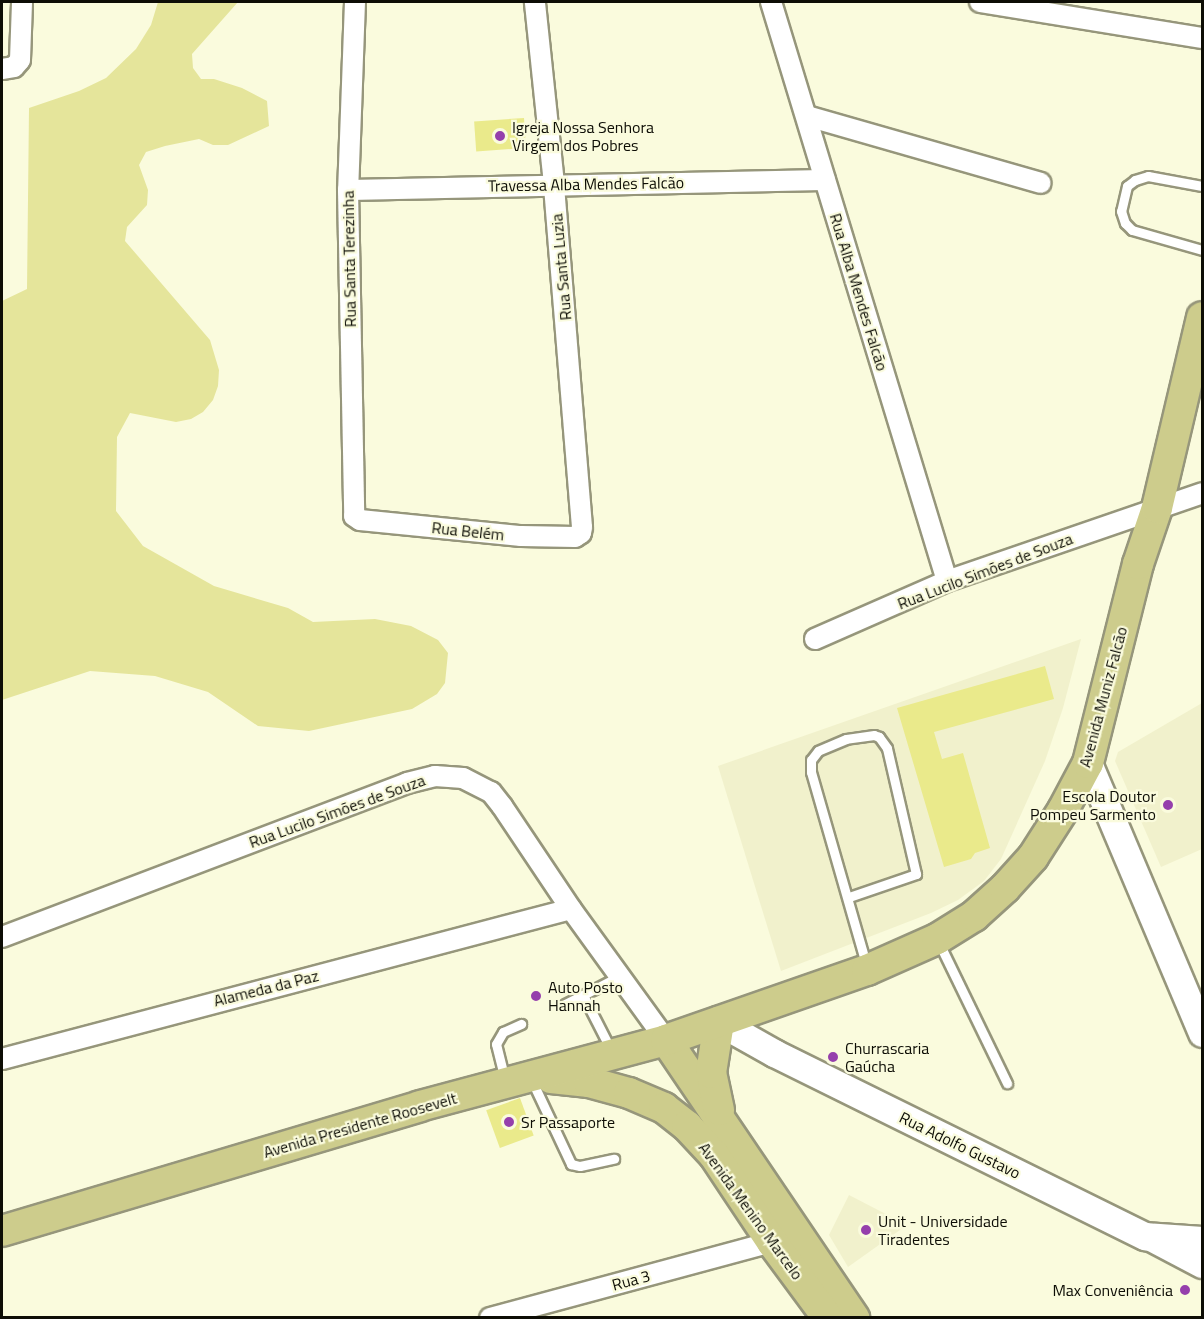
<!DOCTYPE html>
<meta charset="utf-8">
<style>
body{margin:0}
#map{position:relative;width:1204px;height:1319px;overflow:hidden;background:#fafbdd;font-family:"Titillium Web",sans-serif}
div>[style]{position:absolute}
.built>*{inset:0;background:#f1f1cc}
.green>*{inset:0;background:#e5e59b}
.building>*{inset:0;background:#eaea8b;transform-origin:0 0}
.roads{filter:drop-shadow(2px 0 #96967b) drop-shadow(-2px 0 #96967b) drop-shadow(0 2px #96967b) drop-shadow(0 -2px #96967b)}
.service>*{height:9px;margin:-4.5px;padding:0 4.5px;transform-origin:4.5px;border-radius:4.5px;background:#fff}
.minor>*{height:20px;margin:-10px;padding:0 10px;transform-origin:10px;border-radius:10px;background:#fff}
.tertiary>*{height:24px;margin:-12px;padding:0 12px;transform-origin:12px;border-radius:12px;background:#fff}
.secondary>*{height:27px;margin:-13.5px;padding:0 13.5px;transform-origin:13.5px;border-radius:13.5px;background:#fff}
.primary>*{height:30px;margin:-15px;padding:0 15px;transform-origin:15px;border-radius:15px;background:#cdcc8c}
.dots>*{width:16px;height:16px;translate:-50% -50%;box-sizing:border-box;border:3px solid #fafbdd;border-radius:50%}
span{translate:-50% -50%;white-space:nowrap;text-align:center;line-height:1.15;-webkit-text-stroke:4.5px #fafbdd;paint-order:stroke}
.poi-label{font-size:16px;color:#0d0d05}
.left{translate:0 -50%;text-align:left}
.right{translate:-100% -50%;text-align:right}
.street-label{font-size:16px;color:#0d0d05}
.frame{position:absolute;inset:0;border:3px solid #0d0d05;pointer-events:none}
</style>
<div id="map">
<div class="built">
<div style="clip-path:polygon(1081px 639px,1063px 708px,1045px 761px,1001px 859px,984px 881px,958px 900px,931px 913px,781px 971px,718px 766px)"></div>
<div style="clip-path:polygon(1202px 703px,1202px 849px,1161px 867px,1115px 761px,1118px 752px)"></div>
<div style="clip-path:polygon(849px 1195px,907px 1225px,848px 1267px,829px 1235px)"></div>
</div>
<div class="green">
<div style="clip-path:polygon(158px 2px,238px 2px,192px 54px,193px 68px,201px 79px,214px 79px,242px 88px,267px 101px,269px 126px,228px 145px,213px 145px,199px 139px,165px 146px,146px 152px,139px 165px,148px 190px,147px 205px,127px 227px,125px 241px,210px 340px,219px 370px,218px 386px,213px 400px,203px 412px,191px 419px,176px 422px,130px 413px,117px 437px,116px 511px,143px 546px,214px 586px,288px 608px,313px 622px,375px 619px,411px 626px,438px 640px,448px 653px,445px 683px,437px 694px,412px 709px,309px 731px,258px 726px,208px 692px,155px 676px,90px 671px,2px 700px,2px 301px,27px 289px,29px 108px,79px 91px,106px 78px,136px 49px,151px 25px)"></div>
</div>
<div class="building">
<div style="left:524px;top:118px;width:30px;height:50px;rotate:86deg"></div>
<div style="clip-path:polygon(1045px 666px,1054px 699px,934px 732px,942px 759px,963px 753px,990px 848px,975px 853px,971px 859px,944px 867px,897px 708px)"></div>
<div style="left:520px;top:1098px;width:40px;height:36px;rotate:70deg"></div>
</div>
<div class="roads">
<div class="service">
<div style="left:1202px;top:186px;width:55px;rotate:-169.5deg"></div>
<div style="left:1148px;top:176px;width:14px;rotate:163deg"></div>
<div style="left:1135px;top:180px;width:10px;rotate:143deg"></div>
<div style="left:1127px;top:186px;width:26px;rotate:103deg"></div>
<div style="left:1121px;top:211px;width:13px;rotate:72deg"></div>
<div style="left:1125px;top:223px;width:10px;rotate:45deg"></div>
<div style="left:1132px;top:230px;width:73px;rotate:15.9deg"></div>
<div style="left:849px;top:897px;width:71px;rotate:-18.9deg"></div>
<div style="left:916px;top:874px;width:129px;rotate:-103deg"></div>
<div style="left:887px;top:748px;width:14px;rotate:-126deg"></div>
<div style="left:879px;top:737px;width:5px;rotate:-158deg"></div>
<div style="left:874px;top:735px;width:28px;rotate:172deg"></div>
<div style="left:846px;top:739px;width:30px;rotate:157deg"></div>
<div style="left:818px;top:751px;width:11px;rotate:128deg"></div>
<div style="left:811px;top:760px;width:12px;rotate:90deg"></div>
<div style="left:811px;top:772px;width:200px;rotate:74deg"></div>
<div style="left:939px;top:943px;width:156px;rotate:64.1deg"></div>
<div style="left:583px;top:995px;width:42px;rotate:-27.2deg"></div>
<div style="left:565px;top:1004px;width:20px;rotate:-27deg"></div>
<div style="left:583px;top:995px;width:64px;rotate:63deg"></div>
<div style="left:505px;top:1080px;width:37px;rotate:-104deg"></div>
<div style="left:496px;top:1044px;width:14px;rotate:-60deg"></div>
<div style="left:503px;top:1032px;width:20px;rotate:-24deg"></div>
<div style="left:532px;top:1081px;width:92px;rotate:64.8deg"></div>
<div style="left:571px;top:1164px;width:9px;rotate:13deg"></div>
<div style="left:580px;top:1166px;width:35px;rotate:-12deg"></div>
</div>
<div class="minor">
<div style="left:355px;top:2px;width:188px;rotate:92.1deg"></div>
<div style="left:348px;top:190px;width:326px;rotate:88.9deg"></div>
<div style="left:354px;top:516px;width:7px;rotate:34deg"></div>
<div style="left:360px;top:520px;width:162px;rotate:5.7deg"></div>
<div style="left:521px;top:536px;width:54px;rotate:1.1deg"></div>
<div style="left:575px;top:537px;width:7px;rotate:-34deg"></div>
<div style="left:581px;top:533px;width:6px;rotate:-81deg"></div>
<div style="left:582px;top:527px;width:344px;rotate:-94.7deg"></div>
<div style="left:554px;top:184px;width:183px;rotate:-96deg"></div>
<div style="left:771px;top:2px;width:605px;rotate:73.09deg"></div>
<div style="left:980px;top:2px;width:225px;rotate:9.2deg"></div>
<div style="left:2px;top:69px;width:12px;rotate:-9deg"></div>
<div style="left:14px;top:67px;width:9px;rotate:-49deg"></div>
<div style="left:20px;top:60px;width:58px;rotate:-88deg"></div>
<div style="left:807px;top:116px;width:243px;rotate:16deg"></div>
<div style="left:348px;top:190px;width:477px;rotate:-1.2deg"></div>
<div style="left:815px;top:639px;width:144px;rotate:-23.7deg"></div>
<div style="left:947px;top:581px;width:270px;rotate:-19deg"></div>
<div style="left:2px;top:937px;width:433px;rotate:-20.8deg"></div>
<div style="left:407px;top:783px;width:29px;rotate:-14deg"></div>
<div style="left:435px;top:776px;width:28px;rotate:4deg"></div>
<div style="left:463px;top:778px;width:31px;rotate:27deg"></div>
<div style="left:491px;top:792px;width:18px;rotate:52deg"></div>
<div style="left:502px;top:806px;width:124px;rotate:56.2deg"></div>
<div style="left:571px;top:909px;width:162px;rotate:54.1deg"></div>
<div style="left:2px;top:1059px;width:588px;rotate:-14.77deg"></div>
<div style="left:490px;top:1318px;width:292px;rotate:-15.1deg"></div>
</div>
<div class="tertiary">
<div style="left:1145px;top:1236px;width:64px;rotate:27.8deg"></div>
</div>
<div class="secondary">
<div style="left:1088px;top:763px;width:293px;rotate:67.1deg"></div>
<div style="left:719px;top:1022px;width:63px;rotate:29.4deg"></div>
<div style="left:774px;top:1053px;width:414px;rotate:26.3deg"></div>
<div style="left:1145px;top:1236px;width:57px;rotate:4deg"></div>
</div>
<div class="primary">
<div style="left:666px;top:1040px;width:336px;rotate:55.9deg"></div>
<div style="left:551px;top:1078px;width:38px;rotate:6deg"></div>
<div style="left:589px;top:1082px;width:41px;rotate:15.4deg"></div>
<div style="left:629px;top:1093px;width:38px;rotate:23deg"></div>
<div style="left:664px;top:1108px;width:29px;rotate:38deg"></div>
<div style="left:687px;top:1126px;width:40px;rotate:47deg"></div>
<div style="left:714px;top:1155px;width:105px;rotate:56.3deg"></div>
<div style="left:772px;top:1242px;width:94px;rotate:53.6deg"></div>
<div style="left:719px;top:1110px;width:38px;rotate:-102deg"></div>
<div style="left:711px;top:1073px;width:52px;rotate:-81.1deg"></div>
<div style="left:2px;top:1231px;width:436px;rotate:-16.6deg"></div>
<div style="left:420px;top:1106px;width:255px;rotate:-15deg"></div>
<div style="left:666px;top:1040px;width:213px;rotate:-19.2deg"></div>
<div style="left:867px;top:970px;width:77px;rotate:-23.9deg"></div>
<div style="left:937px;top:939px;width:44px;rotate:-31.9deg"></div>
<div style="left:974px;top:916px;width:42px;rotate:-42.1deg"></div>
<div style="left:1005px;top:888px;width:42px;rotate:-47.9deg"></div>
<div style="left:1033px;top:857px;width:56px;rotate:-57.4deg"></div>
<div style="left:1063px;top:810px;width:53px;rotate:-62deg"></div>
<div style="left:1088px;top:763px;width:205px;rotate:-75.9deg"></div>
<div style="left:1138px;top:564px;width:59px;rotate:-71.3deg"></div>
<div style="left:1157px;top:508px;width:196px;rotate:-76.7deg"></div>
</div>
</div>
<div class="dots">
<div style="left:500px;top:136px;background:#953fac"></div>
<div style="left:1168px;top:805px;background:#953fac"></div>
<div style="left:536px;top:996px;background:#953fac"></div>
<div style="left:833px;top:1057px;background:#953fac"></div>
<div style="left:509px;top:1122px;background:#953fac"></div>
<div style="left:866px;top:1230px;background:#953fac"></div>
<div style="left:1185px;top:1290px;background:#953fac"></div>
</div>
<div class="poi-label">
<span class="left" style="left:512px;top:136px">Igreja Nossa Senhora<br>Virgem dos Pobres</span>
<span class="right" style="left:1156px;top:805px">Escola Doutor<br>Pompeu Sarmento</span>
<span class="left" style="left:548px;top:996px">Auto Posto<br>Hannah</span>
<span class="left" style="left:845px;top:1057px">Churrascaria<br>Gaúcha</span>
<span class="left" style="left:521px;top:1122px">Sr Passaporte</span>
<span class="left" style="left:878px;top:1230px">Unit - Universidade<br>Tiradentes</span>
<span class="right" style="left:1173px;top:1290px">Max Conveniência</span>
</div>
<div class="street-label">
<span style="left:586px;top:184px;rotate:-1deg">Travessa Alba Mendes Falcão</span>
<span style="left:349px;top:259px;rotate:-91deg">Rua Santa Terezinha</span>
<span style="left:561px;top:267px;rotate:-95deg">Rua Santa Luzia</span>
<span style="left:859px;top:292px;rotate:73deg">Rua Alba Mendes Falcão</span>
<span style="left:468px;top:531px;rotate:6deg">Rua Belém</span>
<span style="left:985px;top:571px;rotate:-21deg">Rua Lucilo Simões de Souza</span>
<span style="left:1103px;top:697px;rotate:-75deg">Avenida Muniz Falcão</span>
<span style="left:337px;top:811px;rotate:-20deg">Rua Lucilo Simões de Souza</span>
<span style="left:266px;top:988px;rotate:-14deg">Alameda da Paz</span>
<span style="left:360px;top:1125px;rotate:-16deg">Avenida Presidente Roosevelt</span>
<span style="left:960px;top:1145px;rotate:26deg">Rua Adolfo Gustavo</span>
<span style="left:751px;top:1211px;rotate:54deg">Avenida Menino Marcelo</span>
<span style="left:631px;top:1280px;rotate:-15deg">Rua 3</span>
</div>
<div class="frame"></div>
</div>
